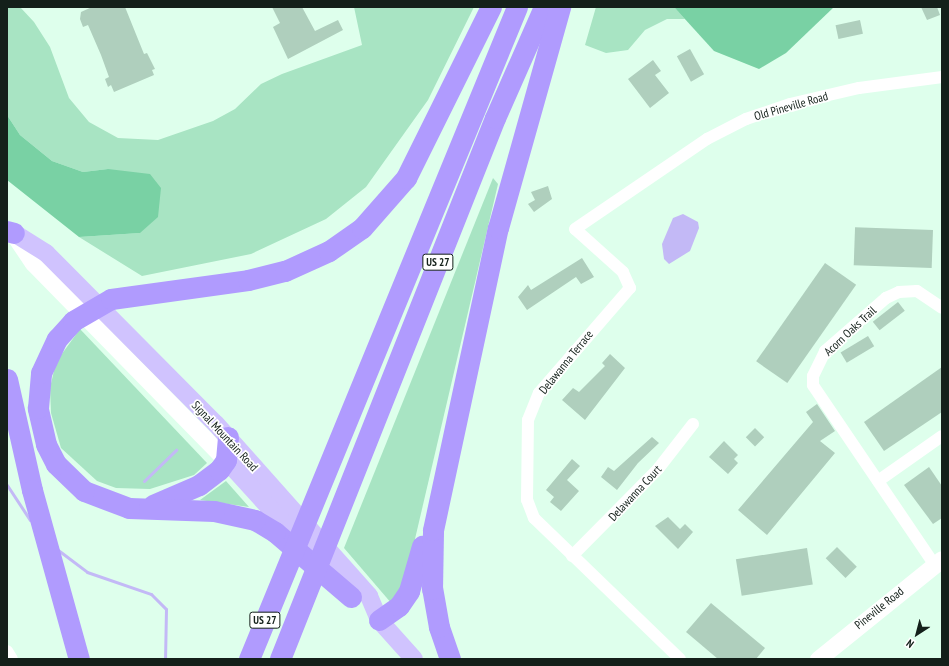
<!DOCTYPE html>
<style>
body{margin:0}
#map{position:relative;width:949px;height:666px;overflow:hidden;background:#deffec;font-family:"PT Sans Narrow",sans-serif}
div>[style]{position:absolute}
.green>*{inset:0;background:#a8e4c3}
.forest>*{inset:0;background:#79d1a4}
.water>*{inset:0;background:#c3b9f6}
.stream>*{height:3px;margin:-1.5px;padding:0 1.5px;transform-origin:1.5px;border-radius:1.5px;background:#c3b9f6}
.building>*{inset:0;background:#afcfbd;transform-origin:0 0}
.minor>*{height:12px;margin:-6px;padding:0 6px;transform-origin:6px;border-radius:6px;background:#fff}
.secondary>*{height:17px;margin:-8.5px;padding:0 8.5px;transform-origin:8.5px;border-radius:8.5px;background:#fff}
.primary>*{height:18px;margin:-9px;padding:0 9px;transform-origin:9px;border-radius:9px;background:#d0c3fe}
.motorway>*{height:21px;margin:-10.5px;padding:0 10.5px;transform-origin:10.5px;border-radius:10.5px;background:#b09bfe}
span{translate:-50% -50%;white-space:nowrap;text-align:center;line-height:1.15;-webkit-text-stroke:3.5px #fff;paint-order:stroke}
.shield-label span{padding:1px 3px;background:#fff;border:1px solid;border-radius:3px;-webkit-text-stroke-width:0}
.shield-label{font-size:11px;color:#14201a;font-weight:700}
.street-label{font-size:12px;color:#14201a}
.frame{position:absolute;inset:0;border:8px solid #14201a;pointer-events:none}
.north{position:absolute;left:897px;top:614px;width:40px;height:40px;-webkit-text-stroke:3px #fff;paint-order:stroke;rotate:216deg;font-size:11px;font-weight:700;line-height:16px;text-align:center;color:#14201a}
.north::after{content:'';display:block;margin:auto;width:14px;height:18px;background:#14201a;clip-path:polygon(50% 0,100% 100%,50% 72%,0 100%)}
</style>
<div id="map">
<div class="green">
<div style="clip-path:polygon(7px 7px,20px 7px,34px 22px,50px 47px,69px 98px,89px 122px,118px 138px,158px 140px,213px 121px,235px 109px,261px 84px,282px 74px,362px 45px,354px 7px,474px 7px,428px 100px,366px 187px,326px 219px,251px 254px,142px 276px,79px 237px,140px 233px,108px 169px,83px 172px,52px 161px,20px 135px,7px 115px)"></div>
<div style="clip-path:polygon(596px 7px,674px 7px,685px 19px,667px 19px,645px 30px,628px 50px,606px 53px,585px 45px)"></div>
<div style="clip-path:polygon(493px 178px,498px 184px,404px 586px,392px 604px,344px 548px)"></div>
<div style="clip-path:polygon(80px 329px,207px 463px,194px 475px,150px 489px,116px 488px,97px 481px,61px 448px,51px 413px,50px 388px,56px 362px)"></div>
<div style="clip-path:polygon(226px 481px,249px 507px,200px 500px)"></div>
</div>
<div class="forest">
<div style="clip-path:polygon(674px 7px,834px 7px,786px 53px,759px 69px,714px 51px)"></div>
<div style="clip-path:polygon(7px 115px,20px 135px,52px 161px,83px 172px,108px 169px,150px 174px,161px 188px,158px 217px,140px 233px,79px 237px,7px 180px)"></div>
</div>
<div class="water">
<div style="clip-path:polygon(683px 214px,698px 222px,699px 228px,690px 251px,669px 264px,664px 259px,662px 244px,673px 218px)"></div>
</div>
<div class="stream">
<div style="left:144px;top:481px;width:45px;rotate:-44.1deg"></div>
<div style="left:7px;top:485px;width:42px;rotate:56.7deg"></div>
<div style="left:58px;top:550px;width:36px;rotate:37deg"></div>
<div style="left:87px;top:572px;width:68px;rotate:19deg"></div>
<div style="left:151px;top:594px;width:21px;rotate:45deg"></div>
<div style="left:166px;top:609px;width:50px;rotate:91.1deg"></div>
</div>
<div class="building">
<div style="clip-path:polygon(92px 7px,125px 7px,144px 54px,147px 53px,155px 69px,152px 70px,154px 75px,114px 92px,111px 85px,108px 87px,105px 79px,109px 77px,101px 55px,88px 25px,83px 27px,80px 19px,81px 12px)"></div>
<div style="clip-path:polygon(272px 7px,302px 7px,315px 31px,338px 20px,343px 30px,288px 59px,273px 27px,280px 23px)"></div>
<div style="clip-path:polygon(921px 7px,937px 7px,940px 15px,927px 20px)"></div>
<div style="left:860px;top:20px;width:14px;height:25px;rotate:78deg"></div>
<div style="left:690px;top:49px;width:29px;height:15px;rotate:61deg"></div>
<div style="clip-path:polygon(653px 60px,661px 71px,655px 75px,669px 93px,650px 108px,628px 79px)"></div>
<div style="clip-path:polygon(548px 186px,552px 199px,534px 212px,528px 204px,535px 200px,531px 192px)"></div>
<div style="left:933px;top:230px;width:38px;height:78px;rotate:92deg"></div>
<div style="clip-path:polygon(582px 258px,594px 277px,581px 284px,576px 277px,527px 310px,518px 297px,528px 285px,531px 290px)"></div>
<div style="left:825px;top:263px;width:38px;height:120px;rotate:35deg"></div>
<div style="left:898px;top:302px;width:11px;height:32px;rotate:52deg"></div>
<div style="left:868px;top:336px;width:12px;height:32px;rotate:59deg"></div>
<div style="clip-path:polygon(610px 354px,625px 368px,585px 420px,562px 400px,573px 388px,579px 392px,605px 366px,602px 363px)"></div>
<div style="clip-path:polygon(942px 367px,942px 412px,884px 451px,864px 422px)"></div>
<div style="clip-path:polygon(817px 404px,835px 431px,820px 441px,835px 453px,767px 535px,738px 510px,813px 422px,806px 412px)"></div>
<div style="left:755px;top:428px;width:13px;height:13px;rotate:45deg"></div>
<div style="clip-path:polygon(652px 437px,659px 443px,638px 463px,617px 490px,601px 477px,608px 467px,614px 471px)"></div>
<div style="clip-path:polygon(724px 441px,738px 455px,734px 459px,738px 463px,728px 474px,709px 457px)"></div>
<div style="clip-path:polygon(572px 459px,580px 466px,567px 480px,579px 491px,561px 511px,550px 502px,554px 497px,546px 490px)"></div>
<div style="clip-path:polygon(929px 467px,942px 486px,942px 518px,933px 524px,904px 485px)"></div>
<div style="clip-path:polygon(668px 517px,680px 529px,685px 524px,693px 532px,678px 549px,655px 526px)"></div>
<div style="left:837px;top:547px;width:28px;height:16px;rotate:45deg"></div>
<div style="left:807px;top:548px;width:37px;height:72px;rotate:81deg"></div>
<div style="clip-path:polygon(711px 603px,765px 648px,756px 659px,718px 659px,686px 632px)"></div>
</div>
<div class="minor">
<div style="left:878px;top:481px;width:78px;rotate:-35.1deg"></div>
<div style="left:572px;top:556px;width:122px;rotate:-45.3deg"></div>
<div style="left:658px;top:469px;width:57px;rotate:-52.1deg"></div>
<div style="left:934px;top:564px;width:216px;rotate:-124.1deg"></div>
<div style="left:813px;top:385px;width:9px;rotate:-90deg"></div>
<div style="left:813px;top:376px;width:28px;rotate:-64deg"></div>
<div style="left:825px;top:351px;width:81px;rotate:-41deg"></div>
<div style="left:886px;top:298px;width:14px;rotate:-25deg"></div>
<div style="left:899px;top:292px;width:18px;rotate:-3deg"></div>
<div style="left:917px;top:291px;width:30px;rotate:34deg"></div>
<div style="left:7px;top:651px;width:9px;rotate:58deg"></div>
<div style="left:680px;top:659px;width:203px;rotate:-136deg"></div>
<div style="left:534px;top:518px;width:19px;rotate:-111deg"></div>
<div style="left:527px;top:500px;width:80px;rotate:-89.3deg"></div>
<div style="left:528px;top:420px;width:29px;rotate:-68deg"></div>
<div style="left:539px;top:393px;width:139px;rotate:-49.1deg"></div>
<div style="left:630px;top:288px;width:17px;rotate:-114deg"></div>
<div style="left:623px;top:272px;width:64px;rotate:-138.1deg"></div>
<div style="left:575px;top:229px;width:160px;rotate:-34.3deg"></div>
<div style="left:707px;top:139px;width:44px;rotate:-27.1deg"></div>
<div style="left:746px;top:119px;width:46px;rotate:-18.8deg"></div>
<div style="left:790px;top:104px;width:71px;rotate:-13.1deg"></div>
<div style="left:859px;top:88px;width:84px;rotate:-7.5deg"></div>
</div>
<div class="secondary">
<div style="left:12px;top:232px;width:37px;rotate:56deg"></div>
<div style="left:33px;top:263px;width:276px;rotate:45.6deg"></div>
<div style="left:818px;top:659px;width:159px;rotate:-38.9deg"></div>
</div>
<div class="primary">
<div style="left:14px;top:233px;width:38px;rotate:32deg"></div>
<div style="left:46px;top:253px;width:241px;rotate:45.2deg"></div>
<div style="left:216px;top:424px;width:230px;rotate:48.3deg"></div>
<div style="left:369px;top:596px;width:26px;rotate:67deg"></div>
<div style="left:379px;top:620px;width:52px;rotate:48.1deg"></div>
<div style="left:226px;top:460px;width:120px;rotate:47.7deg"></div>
</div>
<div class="motorway">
<div style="left:7px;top:231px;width:7px;rotate:16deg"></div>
<div style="left:7px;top:379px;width:114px;rotate:77.3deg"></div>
<div style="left:32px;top:490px;width:175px;rotate:74.5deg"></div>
<div style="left:153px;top:505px;width:50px;rotate:-23.5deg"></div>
<div style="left:199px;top:485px;width:25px;rotate:-37deg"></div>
<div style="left:219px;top:470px;width:12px;rotate:-55deg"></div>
<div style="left:226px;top:460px;width:23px;rotate:-85deg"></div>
<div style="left:351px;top:597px;width:100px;rotate:-139.5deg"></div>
<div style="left:275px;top:532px;width:23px;rotate:-149deg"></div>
<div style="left:255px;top:520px;width:42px;rotate:-167.6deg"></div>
<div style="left:214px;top:511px;width:85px;rotate:-178deg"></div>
<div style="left:129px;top:508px;width:48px;rotate:-159.3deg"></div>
<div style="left:84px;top:491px;width:39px;rotate:-136deg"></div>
<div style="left:56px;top:464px;width:22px;rotate:-117deg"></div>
<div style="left:46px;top:444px;width:37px;rotate:-103deg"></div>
<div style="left:38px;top:408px;width:35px;rotate:-85deg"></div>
<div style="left:41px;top:373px;width:38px;rotate:-65deg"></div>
<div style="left:57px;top:339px;width:24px;rotate:-48deg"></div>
<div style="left:73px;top:321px;width:44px;rotate:-30.1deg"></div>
<div style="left:111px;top:299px;width:138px;rotate:-7.9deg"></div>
<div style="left:248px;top:280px;width:38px;rotate:-14deg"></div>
<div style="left:285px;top:271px;width:48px;rotate:-24.4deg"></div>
<div style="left:329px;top:251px;width:40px;rotate:-34.9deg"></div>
<div style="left:362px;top:228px;width:67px;rotate:-48.7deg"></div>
<div style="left:406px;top:178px;width:191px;rotate:-63.6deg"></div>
<div style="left:379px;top:620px;width:24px;rotate:-35deg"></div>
<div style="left:399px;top:606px;width:18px;rotate:-56deg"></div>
<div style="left:409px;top:591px;width:47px;rotate:-73.9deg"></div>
<div style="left:249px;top:659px;width:705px;rotate:-67.66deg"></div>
<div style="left:280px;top:659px;width:582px;rotate:-68.33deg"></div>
<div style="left:495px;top:118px;width:121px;rotate:-66.2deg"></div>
<div style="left:450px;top:659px;width:34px;rotate:-109deg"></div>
<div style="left:439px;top:627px;width:39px;rotate:-100deg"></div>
<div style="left:432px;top:589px;width:59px;rotate:-89deg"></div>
<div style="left:433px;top:530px;width:309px;rotate:-77.9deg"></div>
<div style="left:498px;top:228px;width:230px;rotate:-74.3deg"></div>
</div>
<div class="shield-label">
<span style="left:438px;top:262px">US 27</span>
<span style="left:265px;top:620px">US 27</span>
</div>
<div class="street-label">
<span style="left:791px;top:106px;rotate:-16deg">Old Pineville Road</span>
<span style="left:850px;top:331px;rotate:-43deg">Acorn Oaks Trail</span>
<span style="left:566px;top:362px;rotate:-51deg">Delawanna Terrace</span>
<span style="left:225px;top:436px;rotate:47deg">Signal Mountain Road</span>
<span style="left:635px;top:493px;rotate:-47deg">Delawanna Court</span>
<span style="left:879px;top:608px;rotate:-39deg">Pineville Road</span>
</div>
<div class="frame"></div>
<div class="north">N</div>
</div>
